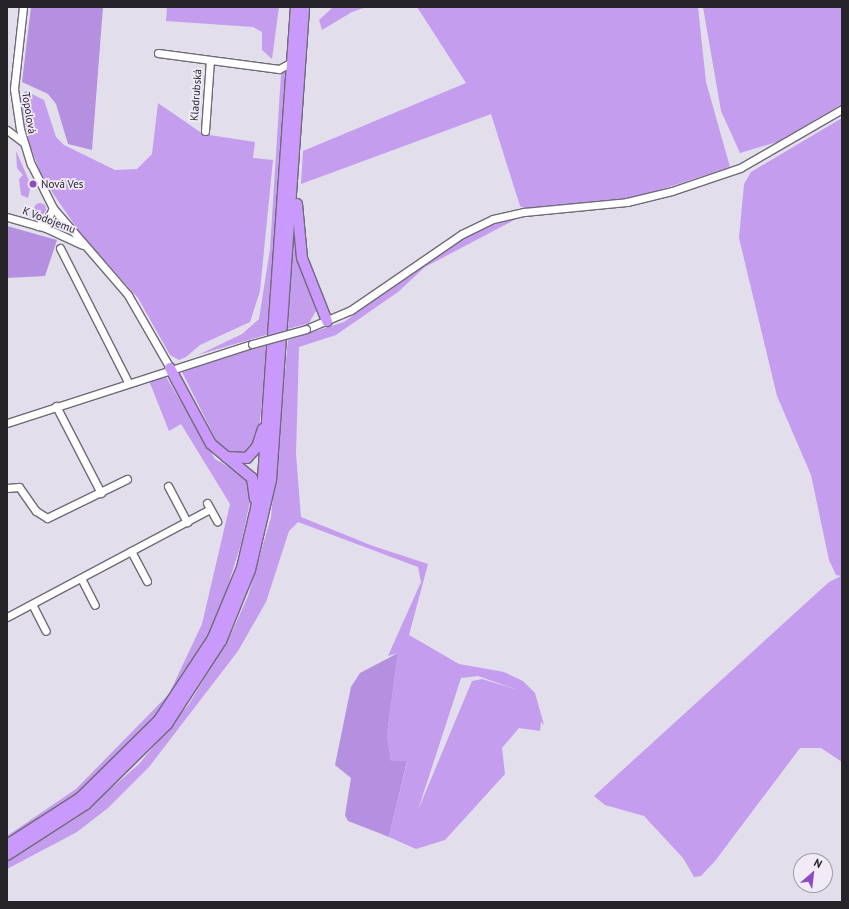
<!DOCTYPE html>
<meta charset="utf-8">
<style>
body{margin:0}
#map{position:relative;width:849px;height:909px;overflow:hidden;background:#e3deeb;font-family:"PT Sans",sans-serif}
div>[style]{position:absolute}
.green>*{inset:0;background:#c49dee}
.round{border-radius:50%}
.forest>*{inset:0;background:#b690e0}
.roads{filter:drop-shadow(1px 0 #6f6a76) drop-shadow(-1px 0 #6f6a76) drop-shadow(0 1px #6f6a76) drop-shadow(0 -1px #6f6a76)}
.minor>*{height:7px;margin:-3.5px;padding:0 3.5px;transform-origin:3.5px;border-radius:3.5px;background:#fff}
.highway>*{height:10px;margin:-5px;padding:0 5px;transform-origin:5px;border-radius:5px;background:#c99afb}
.bridges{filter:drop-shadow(1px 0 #6f6a76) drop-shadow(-1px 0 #6f6a76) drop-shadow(0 1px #6f6a76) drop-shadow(0 -1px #6f6a76)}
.minor-bridge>*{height:7px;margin:-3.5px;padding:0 3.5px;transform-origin:3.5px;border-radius:3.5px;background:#fff}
.dots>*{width:11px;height:11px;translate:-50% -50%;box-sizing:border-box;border:2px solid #f1ebf8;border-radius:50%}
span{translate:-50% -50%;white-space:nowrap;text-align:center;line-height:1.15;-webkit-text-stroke:3.5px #f1ebf8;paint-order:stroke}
.street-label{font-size:11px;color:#272429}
.poi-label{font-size:11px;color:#272429}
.left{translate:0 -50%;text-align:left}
.frame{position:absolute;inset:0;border:8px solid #272429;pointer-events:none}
.north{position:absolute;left:793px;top:853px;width:40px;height:40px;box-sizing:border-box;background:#f1ebf8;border:1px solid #a09ba5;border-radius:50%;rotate:28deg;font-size:11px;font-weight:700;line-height:16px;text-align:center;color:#272429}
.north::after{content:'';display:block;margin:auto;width:14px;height:18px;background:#8b4cc2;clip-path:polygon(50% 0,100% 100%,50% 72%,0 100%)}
</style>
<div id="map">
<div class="green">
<div style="clip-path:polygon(167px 7px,279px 7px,272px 59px,262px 50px,262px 32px,253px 27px,166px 21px)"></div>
<div style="clip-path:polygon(366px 7px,352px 12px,322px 30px,319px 20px,332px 8px)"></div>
<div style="clip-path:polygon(417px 7px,698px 7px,706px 82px,730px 167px,632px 199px,527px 209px,520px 206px,491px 114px,301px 184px,303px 151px,466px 83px)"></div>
<div style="clip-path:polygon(703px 7px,842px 7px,842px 104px,777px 142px,740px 153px,721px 111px)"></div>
<div style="clip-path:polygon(286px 70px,269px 334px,198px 355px,242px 334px,259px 319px,270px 249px,281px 74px)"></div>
<div style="clip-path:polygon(26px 91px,44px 100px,56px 137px,64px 145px,115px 170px,137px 169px,152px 154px,158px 103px,203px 134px,255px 142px,253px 158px,273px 160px,260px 291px,250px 322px,200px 345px,186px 357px,179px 360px,170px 355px,138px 298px,81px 234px,43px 179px,28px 141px,20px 96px)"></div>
<div style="clip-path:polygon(842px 118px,842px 762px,821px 748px,800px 748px,715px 861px,701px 876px,694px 877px,683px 858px,644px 816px,605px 805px,594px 796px,829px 582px,841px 576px,836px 575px,829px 560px,811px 475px,777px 396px,739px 238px,744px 184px,751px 172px)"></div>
<div style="clip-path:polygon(16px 151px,31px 185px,28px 198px,21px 195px,19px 179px,23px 175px,17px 168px)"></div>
<div class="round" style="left:34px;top:203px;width:12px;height:12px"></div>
<div style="clip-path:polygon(evenodd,534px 214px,541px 215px,518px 218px,425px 267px,398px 292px,336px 335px,299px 347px,296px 454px,301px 517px,373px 546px,428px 564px,409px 635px,459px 664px,504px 672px,523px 681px,535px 693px,544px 725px,541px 722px,540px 731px,519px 728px,502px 748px,505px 774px,445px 840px,416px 849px,389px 837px,407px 762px,391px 761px,387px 735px,398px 653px,388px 656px,421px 582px,418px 567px,298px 522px,289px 531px,266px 602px,238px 651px,149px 767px,108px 808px,77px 832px,7px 869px,7px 861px,78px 817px,139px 764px,189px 704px,231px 634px,248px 596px,271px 517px,288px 340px,344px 322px,459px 239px,496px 220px,534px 214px,478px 676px,518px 690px,482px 679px,472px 681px,418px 810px,461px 678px,478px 676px)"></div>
<div style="clip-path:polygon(293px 241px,317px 309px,309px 323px,288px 329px)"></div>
<div style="clip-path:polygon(268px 345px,258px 439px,246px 456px,228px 455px,219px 446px,182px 372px,186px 367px)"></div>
<div style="clip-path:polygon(165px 375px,215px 459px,247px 477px,252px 492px,241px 544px,220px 611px,200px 653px,161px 711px,87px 787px,7px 840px,7px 836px,76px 789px,169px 694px,202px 624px,230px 504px,181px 424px,169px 431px,148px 378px)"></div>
</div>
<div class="forest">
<div style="clip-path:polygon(31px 7px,103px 7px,92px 150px,68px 144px,56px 104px,48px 94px,22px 82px)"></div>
<div style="clip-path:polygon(7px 226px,57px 240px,45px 276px,7px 278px)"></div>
<div style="clip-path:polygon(398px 653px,387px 735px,391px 761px,407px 761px,389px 837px,348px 821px,345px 815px,351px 778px,335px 765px,351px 687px,360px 673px)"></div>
</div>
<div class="roads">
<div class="minor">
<div style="left:23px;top:7px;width:82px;rotate:96.3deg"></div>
<div style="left:14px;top:89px;width:40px;rotate:81.5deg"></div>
<div style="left:20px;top:129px;width:37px;rotate:73deg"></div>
<div style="left:31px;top:164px;width:49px;rotate:63.4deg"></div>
<div style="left:53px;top:208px;width:115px;rotate:49.2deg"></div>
<div style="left:128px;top:295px;width:84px;rotate:60.1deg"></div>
<div style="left:158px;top:53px;width:122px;rotate:7.5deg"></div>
<div style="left:279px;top:69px;width:15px;rotate:-28deg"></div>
<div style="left:7px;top:130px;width:20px;rotate:37deg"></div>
<div style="left:205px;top:131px;width:71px;rotate:-86deg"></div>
<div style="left:7px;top:217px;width:41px;rotate:15.8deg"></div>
<div style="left:46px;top:228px;width:40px;rotate:25deg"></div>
<div style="left:38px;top:226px;width:13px;rotate:-39deg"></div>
<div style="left:48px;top:218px;width:11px;rotate:-63deg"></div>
<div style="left:60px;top:248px;width:150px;rotate:63.1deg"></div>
<div style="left:306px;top:329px;width:49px;rotate:-22.9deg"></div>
<div style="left:351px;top:310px;width:135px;rotate:-34.4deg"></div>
<div style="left:462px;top:234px;width:34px;rotate:-26deg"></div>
<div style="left:493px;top:219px;width:32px;rotate:-13deg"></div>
<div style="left:524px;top:212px;width:103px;rotate:-5.5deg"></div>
<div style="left:627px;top:202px;width:46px;rotate:-13.7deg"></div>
<div style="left:672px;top:191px;width:72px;rotate:-18.7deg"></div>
<div style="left:740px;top:168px;width:118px;rotate:-30deg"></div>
<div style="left:56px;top:406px;width:98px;rotate:62.7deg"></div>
<div style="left:7px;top:423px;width:257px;rotate:-17.9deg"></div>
<div style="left:168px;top:486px;width:41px;rotate:62.2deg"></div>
<div style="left:7px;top:488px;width:12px;rotate:-5deg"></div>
<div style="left:19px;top:487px;width:29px;rotate:55deg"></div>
<div style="left:36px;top:511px;width:13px;rotate:32deg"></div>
<div style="left:47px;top:518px;width:89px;rotate:-26deg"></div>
<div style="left:207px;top:503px;width:21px;rotate:61deg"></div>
<div style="left:131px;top:551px;width:34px;rotate:62deg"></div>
<div style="left:81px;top:578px;width:30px;rotate:63deg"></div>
<div style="left:32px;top:604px;width:30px;rotate:63deg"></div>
<div style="left:7px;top:617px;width:230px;rotate:-28deg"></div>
</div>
<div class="highway">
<div style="left:297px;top:204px;width:54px;rotate:84.7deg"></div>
<div style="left:302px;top:258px;width:68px;rotate:68.4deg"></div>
<div style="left:170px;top:368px;width:86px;rotate:61.7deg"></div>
<div style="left:211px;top:444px;width:53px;rotate:39.7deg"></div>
<div style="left:252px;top:478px;width:21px;rotate:82deg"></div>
<div style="left:226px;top:457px;width:21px;rotate:3deg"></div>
<div style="left:247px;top:458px;width:15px;rotate:-48deg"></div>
<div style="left:257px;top:447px;width:19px;rotate:-72deg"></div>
<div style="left:7px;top:845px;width:87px;rotate:-32.8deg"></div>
<div style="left:80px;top:798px;width:111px;rotate:-44.6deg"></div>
<div style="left:159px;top:720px;width:98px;rotate:-56.6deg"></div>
<div style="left:213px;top:638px;width:76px;rotate:-67.5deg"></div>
<div style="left:242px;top:568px;width:92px;rotate:-76.9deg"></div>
<div style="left:263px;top:478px;width:472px;rotate:-86deg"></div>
<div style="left:7px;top:855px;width:94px;rotate:-32.8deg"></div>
<div style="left:86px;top:804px;width:114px;rotate:-44.6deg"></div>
<div style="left:167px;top:724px;width:99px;rotate:-57deg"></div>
<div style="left:221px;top:641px;width:77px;rotate:-67.8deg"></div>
<div style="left:250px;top:570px;width:92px;rotate:-76.9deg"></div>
<div style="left:271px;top:480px;width:474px;rotate:-86deg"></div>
</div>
</div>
<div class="bridges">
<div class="minor-bridge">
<div style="left:252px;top:344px;width:56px;rotate:-15.5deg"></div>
</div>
</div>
<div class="dots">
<div style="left:33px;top:184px;background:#8b4cc2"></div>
</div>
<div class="street-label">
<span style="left:196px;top:95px;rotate:-86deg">Kladrubská</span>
<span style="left:29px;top:113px;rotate:81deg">Topolová</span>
<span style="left:49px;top:220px;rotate:21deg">K Vodojemu</span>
</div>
<div class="poi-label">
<span class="left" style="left:41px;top:184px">Nová Ves</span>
</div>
<div class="frame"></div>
<div class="north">N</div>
</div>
